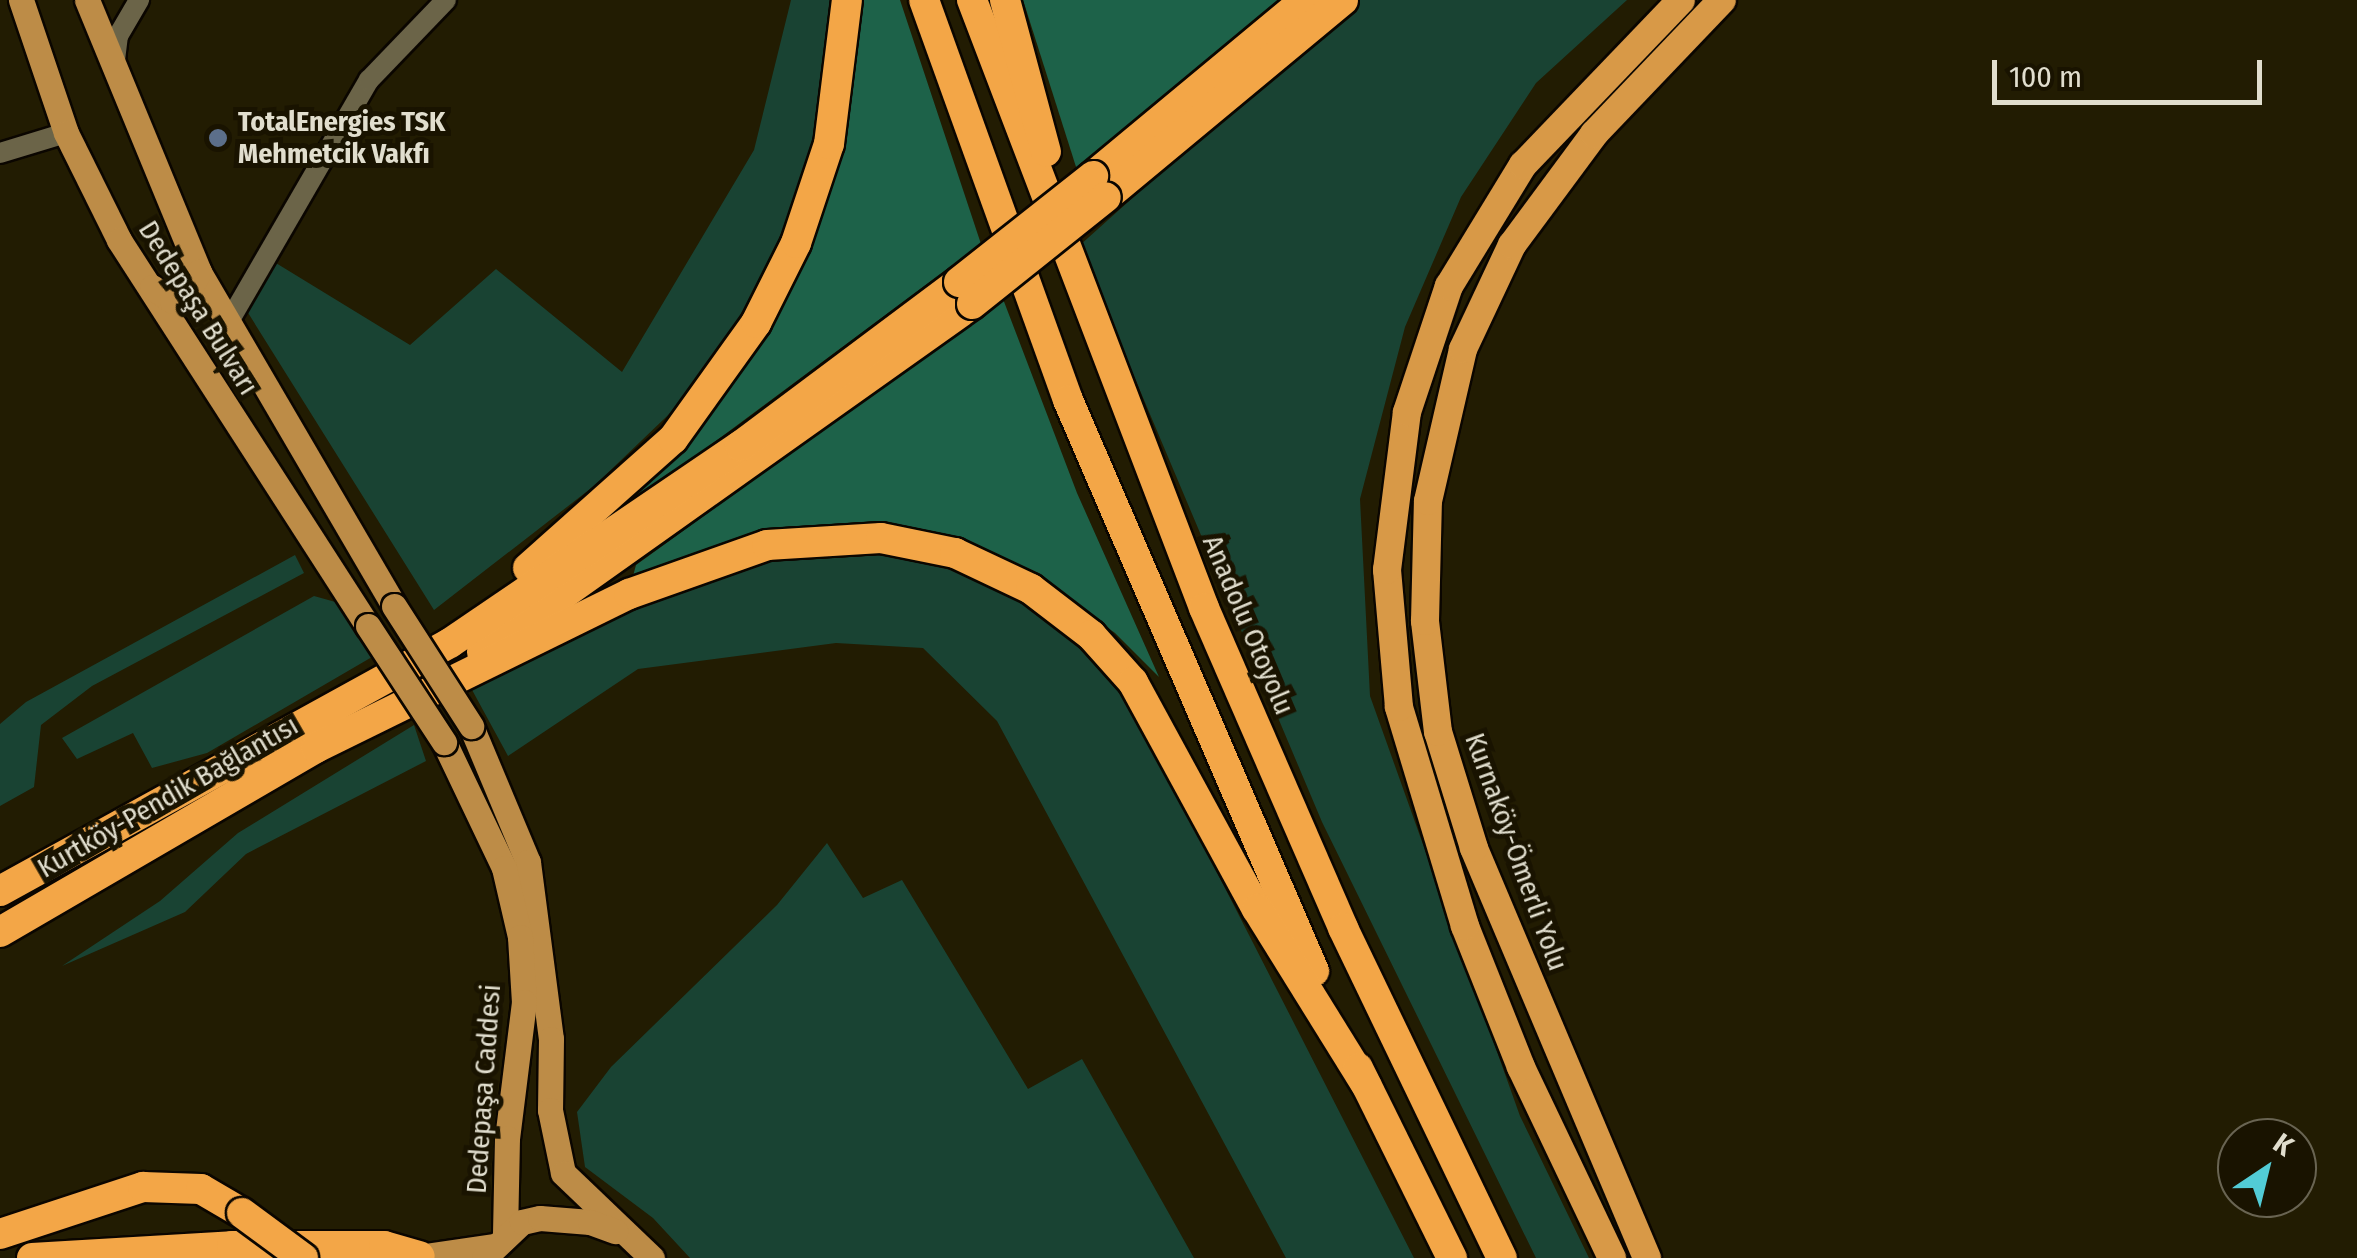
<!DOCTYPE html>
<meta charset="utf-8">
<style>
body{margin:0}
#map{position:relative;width:2357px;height:1258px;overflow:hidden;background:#221c02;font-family:"Fira Sans Condensed",sans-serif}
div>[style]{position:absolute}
.green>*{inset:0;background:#194333}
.forest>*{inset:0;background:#1d6249}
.roads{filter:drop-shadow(2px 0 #0b0600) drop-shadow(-2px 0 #0b0600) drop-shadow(0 2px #0b0600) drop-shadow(0 -2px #0b0600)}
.minor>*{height:20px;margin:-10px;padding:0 10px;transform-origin:10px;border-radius:10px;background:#6b6448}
.primary>*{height:25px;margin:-12.5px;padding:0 12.5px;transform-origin:12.5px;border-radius:12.5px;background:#bd8c47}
.trunk>*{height:28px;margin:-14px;padding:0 14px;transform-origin:14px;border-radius:14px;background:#d89947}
.motorway>*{height:30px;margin:-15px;padding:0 15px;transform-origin:15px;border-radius:15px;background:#f3a647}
.bridges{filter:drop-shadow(2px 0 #0b0600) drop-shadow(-2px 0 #0b0600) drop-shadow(0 2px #0b0600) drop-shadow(0 -2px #0b0600)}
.primary-bridge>*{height:25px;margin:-12.5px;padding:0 12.5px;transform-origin:12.5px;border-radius:12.5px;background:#bd8c47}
.motorway-bridge>*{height:30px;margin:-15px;padding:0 15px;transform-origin:15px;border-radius:15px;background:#f3a647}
.dots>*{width:28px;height:28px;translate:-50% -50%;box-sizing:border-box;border:5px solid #191300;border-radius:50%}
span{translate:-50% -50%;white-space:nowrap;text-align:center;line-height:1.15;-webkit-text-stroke:10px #191300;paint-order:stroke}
.poi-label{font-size:28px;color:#e1dece;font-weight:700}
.left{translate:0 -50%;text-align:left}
.street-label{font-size:28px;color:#e1dece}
.north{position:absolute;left:2217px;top:1118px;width:100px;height:100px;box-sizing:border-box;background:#191300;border:2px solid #696452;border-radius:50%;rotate:35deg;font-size:28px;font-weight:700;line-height:40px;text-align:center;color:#e1dece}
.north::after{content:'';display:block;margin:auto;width:35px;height:45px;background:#52ccd6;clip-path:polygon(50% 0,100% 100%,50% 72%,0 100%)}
.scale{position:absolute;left:1992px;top:60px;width:270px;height:45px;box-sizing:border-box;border:5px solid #e1dece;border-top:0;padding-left:12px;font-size:30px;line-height:35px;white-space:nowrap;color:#e1dece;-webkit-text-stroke:8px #191300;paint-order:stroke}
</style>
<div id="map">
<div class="green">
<div style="clip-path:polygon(791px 0,835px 0,827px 98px,805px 191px,750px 307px,687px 397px,594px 486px,434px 610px,245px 308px,271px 260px,410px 345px,496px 269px,622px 372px,754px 150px)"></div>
<div style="clip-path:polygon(1353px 0,1627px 0,1536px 83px,1461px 197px,1405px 327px,1360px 499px,1370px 696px,1520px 1116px,1589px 1258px,1536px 1258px,1322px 822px,1079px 246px)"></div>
<div style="clip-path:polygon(892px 548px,987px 583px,1034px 610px,1086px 651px,1133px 708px,1414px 1258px,1286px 1258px,997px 721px,923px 648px,836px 643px,638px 669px,508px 756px,471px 688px,666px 588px,772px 555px)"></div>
<div style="clip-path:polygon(295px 555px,304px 573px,92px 686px,41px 725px,34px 787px,0 806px,0 724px,26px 702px)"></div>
<div style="clip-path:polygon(314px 596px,339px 603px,372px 657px,207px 753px,152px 768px,133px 733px,77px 759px,62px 738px)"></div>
<div style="clip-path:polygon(414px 725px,426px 761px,246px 854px,185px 912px,62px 966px,160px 901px,238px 833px)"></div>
<div style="clip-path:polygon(827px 843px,863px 898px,902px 880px,1028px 1089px,1082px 1059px,1194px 1258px,690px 1258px,653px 1218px,585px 1167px,577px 1112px,611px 1067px,777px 905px)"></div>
</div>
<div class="forest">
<div style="clip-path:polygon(857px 0,900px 0,981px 244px,588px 536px,697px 427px,761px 336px,834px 161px,851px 89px)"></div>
<div style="clip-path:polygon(1023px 0,1280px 0,1077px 170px)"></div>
<div style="clip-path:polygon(1003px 299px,1077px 493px,1159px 677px,1115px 633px,1038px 577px,954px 539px,849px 525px,802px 527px,742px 538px,633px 576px,636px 565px)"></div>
</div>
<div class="roads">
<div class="minor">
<div style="left:114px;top:68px;width:32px;rotate:-83deg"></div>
<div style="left:118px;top:36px;width:42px;rotate:-59.7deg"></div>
<div style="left:0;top:153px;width:69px;rotate:-16.9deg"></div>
<div style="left:228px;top:323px;width:281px;rotate:-59.9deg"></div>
<div style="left:369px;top:80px;width:111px;rotate:-46.1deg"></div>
</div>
<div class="primary">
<div style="left:21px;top:0;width:140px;rotate:71.3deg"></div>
<div style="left:66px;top:133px;width:119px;rotate:63.6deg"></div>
<div style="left:119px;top:240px;width:459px;rotate:57.2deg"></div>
<div style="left:87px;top:0;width:294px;rotate:67.6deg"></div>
<div style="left:199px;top:272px;width:387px;rotate:59.7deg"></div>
<div style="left:152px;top:287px;width:24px;rotate:35deg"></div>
<div style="left:172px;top:301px;width:12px"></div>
<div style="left:184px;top:301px;width:33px;rotate:-63deg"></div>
<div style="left:471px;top:726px;width:147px;rotate:67.3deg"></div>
<div style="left:528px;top:862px;width:178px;rotate:82.6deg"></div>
<div style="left:551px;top:1039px;width:71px;rotate:90.8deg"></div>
<div style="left:550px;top:1110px;width:64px;rotate:78.3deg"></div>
<div style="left:563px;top:1173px;width:123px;rotate:43.7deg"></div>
<div style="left:444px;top:742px;width:140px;rotate:64.5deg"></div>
<div style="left:504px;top:868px;width:71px;rotate:76.9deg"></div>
<div style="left:520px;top:937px;width:65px;rotate:86.5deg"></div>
<div style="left:524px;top:1002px;width:137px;rotate:97.1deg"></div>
<div style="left:507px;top:1138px;width:96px;rotate:91.2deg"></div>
<div style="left:411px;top:1258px;width:83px;rotate:-8.3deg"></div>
<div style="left:484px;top:1258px;width:52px;rotate:-43.5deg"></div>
<div style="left:522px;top:1222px;width:18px;rotate:-13deg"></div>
<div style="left:540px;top:1218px;width:50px;rotate:4.6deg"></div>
<div style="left:590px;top:1222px;width:27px;rotate:20deg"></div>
</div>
<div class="trunk">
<div style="left:1612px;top:1258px;width:212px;rotate:-115.5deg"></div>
<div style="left:1521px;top:1067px;width:152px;rotate:-111.7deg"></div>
<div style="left:1465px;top:926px;width:229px;rotate:-106.8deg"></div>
<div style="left:1399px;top:707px;width:138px;rotate:-95deg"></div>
<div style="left:1387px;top:570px;width:159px;rotate:-82.8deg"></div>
<div style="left:1407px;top:412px;width:133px;rotate:-71.6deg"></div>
<div style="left:1449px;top:286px;width:142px;rotate:-58.6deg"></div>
<div style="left:1523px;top:165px;width:228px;rotate:-46.2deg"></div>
<div style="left:1647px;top:1258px;width:445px;rotate:-112.9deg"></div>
<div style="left:1474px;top:848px;width:121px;rotate:-107.2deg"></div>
<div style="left:1438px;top:732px;width:112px;rotate:-96.7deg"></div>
<div style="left:1425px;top:621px;width:120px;rotate:-88.6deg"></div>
<div style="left:1428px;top:501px;width:156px;rotate:-77deg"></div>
<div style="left:1463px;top:349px;width:115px;rotate:-64.8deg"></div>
<div style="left:1512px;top:245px;width:138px;rotate:-53.5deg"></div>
<div style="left:1594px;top:134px;width:185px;rotate:-46.3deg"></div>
</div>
<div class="motorway">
<div style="left:924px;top:0;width:425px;rotate:70.2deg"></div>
<div style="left:1068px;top:400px;width:622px;rotate:66.69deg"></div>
<div style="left:972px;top:0;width:651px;rotate:69.11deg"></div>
<div style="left:1204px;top:608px;width:349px;rotate:66.5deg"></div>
<div style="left:1343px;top:928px;width:366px;rotate:64.3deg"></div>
<div style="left:1005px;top:0;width:157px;rotate:74.9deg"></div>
<div style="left:1093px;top:176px;width:276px;rotate:-39.7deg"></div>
<div style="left:1106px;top:197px;width:308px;rotate:-39.7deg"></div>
<div style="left:528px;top:568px;width:194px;rotate:-41.7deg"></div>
<div style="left:673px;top:439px;width:143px;rotate:-54.4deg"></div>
<div style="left:756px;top:323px;width:89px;rotate:-63.4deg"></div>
<div style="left:796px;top:243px;width:104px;rotate:-71.6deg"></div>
<div style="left:829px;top:144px;width:145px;rotate:-82.9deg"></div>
<div style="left:482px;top:652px;width:601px;rotate:-35.38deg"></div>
<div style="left:0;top:891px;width:514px;rotate:-28.86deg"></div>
<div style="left:450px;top:643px;width:351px;rotate:-34.2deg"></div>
<div style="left:740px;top:446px;width:274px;rotate:-36.8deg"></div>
<div style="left:0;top:932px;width:366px;rotate:-30.2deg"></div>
<div style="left:316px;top:748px;width:349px;rotate:-26.2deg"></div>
<div style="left:629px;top:594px;width:146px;rotate:-19.5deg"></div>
<div style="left:767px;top:545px;width:114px;rotate:-3.5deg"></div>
<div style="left:881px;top:538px;width:76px;rotate:11.5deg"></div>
<div style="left:955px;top:553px;width:84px;rotate:25.3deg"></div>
<div style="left:1031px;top:589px;width:76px;rotate:37.5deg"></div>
<div style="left:1091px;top:635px;width:63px;rotate:48.2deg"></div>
<div style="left:1133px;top:682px;width:259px;rotate:61.4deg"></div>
<div style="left:1257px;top:909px;width:207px;rotate:58.2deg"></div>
<div style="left:1358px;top:1068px;width:212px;rotate:63.7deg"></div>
<div style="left:0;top:1234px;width:151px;rotate:-18.2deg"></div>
<div style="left:143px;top:1187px;width:58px;rotate:2deg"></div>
<div style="left:201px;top:1189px;width:48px;rotate:30.3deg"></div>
<div style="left:32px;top:1258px;width:200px;rotate:-3.4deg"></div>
<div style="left:232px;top:1246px;width:152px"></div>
<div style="left:384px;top:1246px;width:37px;rotate:16deg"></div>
</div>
</div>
<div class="bridges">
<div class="primary-bridge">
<div style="left:394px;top:606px;width:143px;rotate:57.3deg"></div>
<div style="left:368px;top:626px;width:139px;rotate:56.8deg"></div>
</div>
<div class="motorway-bridge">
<div style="left:959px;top:282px;width:171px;rotate:-38.3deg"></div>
<div style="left:972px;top:304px;width:171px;rotate:-38.6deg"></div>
<div style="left:242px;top:1213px;width:76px;rotate:36.4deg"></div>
</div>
</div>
<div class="dots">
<div style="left:218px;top:138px;background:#5c6f8a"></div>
</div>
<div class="poi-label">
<span class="left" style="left:238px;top:138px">TotalEnergies TSK<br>Mehmetcik Vakfı</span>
</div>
<div class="street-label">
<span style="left:198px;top:308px;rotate:58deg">Dedepaşa Bulvarı</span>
<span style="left:1248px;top:625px;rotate:67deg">Anadolu Otoyolu</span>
<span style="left:168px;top:797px;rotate:-30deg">Kurtköy-Pendik Bağlantısı</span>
<span style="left:1516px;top:852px;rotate:70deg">Kurnaköy-Ömerli Yolu</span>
<span style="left:484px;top:1089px;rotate:-86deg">Dedepaşa Caddesi</span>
</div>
<div class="north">K</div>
<div class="scale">100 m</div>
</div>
